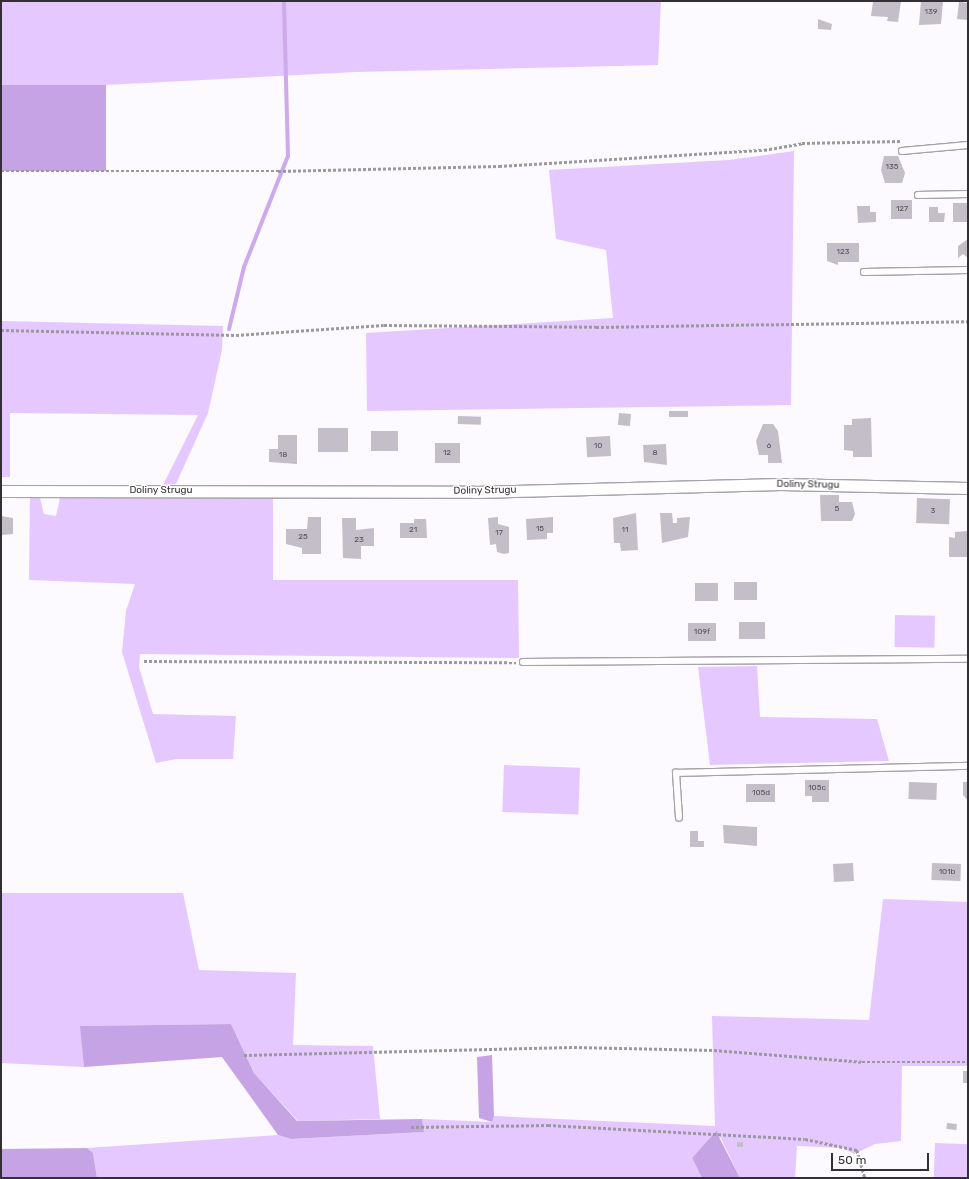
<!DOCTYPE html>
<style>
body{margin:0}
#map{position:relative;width:969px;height:1179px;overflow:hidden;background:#fcf9ff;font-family:Rubik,sans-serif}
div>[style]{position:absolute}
.green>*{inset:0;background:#e5c8ff;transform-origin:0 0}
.forest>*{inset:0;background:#c6a3e4;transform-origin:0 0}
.stream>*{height:4px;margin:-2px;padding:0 2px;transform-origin:2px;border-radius:2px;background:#cdaaeb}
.building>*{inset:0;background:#c3bec7;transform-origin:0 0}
.path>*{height:2.5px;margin-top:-1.25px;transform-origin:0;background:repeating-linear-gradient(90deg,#9b999d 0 3px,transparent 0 5px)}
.roads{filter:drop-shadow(1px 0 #a6a1aa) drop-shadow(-1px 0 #a6a1aa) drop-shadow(0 1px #a6a1aa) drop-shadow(0 -1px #a6a1aa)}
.lane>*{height:5.5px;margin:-2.75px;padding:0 2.75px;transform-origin:2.75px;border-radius:2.75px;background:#fff}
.street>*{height:11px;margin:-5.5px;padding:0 5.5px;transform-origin:5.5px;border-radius:5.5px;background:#fff}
span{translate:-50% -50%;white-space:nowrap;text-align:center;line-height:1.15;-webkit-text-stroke:3px #fff;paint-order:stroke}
.number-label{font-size:8px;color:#565458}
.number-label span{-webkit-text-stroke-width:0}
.street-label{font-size:10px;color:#323033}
.frame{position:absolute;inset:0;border:2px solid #323033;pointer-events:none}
.scale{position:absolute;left:831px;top:1153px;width:98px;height:18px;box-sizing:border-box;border:2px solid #323033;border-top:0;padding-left:5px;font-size:12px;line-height:14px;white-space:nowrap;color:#323033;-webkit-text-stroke:3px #fff;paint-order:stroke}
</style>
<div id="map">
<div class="green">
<div style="clip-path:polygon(1px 1px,661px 1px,658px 65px,356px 72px,106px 85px,1px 85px)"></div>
<div style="clip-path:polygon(794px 151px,791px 405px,367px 411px,366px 333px,613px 318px,606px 250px,556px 239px,549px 170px,729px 160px)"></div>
<div style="clip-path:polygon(1px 321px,223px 326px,222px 350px,208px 413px,176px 484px,163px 485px,198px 415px,10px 413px,10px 477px,1px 477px)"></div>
<div style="clip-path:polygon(30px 494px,40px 498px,44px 514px,56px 516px,60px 498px,273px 494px,273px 580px,518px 580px,519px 658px,140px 654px,139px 667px,153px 714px,236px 716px,233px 759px,176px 759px,156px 763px,122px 652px,126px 611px,135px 584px,29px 580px)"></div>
<div style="left:895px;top:615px;width:40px;height:32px;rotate:1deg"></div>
<div style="clip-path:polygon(757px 666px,760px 717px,877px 719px,889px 761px,710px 765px,698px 667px)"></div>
<div style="left:504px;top:765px;width:76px;height:47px;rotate:2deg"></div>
<div style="clip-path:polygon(1px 893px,183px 893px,199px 970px,296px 973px,293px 1045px,373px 1046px,380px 1119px,298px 1121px,254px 1073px,231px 1024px,81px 1026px,84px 1067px,1px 1063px)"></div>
<div style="clip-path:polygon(883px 899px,968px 902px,968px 1066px,902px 1066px,901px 1141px,875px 1144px,854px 1154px,843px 1148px,797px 1146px,795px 1178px,740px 1178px,717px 1130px,692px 1158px,702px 1178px,97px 1178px,93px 1153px,87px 1148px,278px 1135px,291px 1139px,424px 1132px,422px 1119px,492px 1122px,494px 1116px,715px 1126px,712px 1016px,869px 1020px)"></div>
<div style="left:935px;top:1143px;width:33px;height:35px;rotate:2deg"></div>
</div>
<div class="forest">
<div style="left:1px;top:85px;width:105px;height:86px"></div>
<div style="clip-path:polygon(231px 1024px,254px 1073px,297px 1121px,422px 1119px,424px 1132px,291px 1139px,278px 1135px,222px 1057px,84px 1067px,80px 1026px)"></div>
<div style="clip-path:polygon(492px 1055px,494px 1116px,492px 1122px,479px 1118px,477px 1057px)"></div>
<div style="clip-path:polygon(717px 1130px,720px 1139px,740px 1178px,702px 1178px,692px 1158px)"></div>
<div style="clip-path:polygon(87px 1148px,93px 1153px,97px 1178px,1px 1178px,1px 1149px)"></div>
</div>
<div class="stream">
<div style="left:229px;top:329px;width:64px;rotate:-76.4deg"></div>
<div style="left:244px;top:267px;width:119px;rotate:-68.4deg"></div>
<div style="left:288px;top:156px;width:155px;rotate:-91.5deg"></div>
</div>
<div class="building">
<div style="clip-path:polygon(873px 1px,901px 1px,898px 22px,887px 21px,888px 17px,871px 16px)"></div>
<div style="clip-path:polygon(921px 1px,943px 2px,941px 24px,919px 25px)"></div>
<div style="clip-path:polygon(959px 2px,968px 3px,968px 20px,957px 19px)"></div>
<div style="clip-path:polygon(818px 19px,832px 24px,831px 30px,818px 29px)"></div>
<div style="clip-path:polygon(884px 156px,898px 156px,905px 173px,902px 183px,885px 183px,881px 170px)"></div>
<div style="left:891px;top:200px;width:21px;height:19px"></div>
<div style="left:953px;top:203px;width:15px;height:19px"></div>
<div style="clip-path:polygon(857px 206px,870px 206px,870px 212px,876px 212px,876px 222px,858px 223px)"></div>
<div style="clip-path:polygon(929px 207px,938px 207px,938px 213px,945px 213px,944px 222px,929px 222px)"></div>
<div style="clip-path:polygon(968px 239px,968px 258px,963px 254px,958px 258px,958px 246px)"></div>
<div style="clip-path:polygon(827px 243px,859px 243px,859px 262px,838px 262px,838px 265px,827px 261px)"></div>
<div style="left:669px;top:411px;width:19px;height:6px"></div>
<div style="left:619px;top:413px;width:12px;height:12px;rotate:5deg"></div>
<div style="left:458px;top:416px;width:23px;height:8px;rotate:2deg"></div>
<div style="clip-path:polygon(871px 418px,872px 457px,853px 457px,853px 451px,844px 450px,844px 425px,852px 425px,852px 419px)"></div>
<div style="clip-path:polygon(763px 424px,773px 424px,778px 431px,782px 463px,768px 463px,768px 455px,759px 455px,756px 441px)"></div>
<div style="left:318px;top:428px;width:30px;height:24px"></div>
<div style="left:371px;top:431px;width:27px;height:20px"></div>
<div style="clip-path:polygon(278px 435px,297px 435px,297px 464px,269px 462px,269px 449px,278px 449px)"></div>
<div style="left:610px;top:436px;width:20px;height:24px;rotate:87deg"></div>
<div style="left:435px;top:443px;width:25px;height:20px"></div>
<div style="clip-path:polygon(666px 444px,667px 465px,644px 462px,643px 445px)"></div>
<div style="clip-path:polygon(820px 495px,839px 495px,839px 502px,852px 502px,855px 514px,852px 521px,821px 521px)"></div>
<div style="left:917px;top:498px;width:33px;height:25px;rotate:2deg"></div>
<div style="clip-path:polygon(636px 513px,638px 550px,621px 551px,620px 543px,614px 543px,613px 518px)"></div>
<div style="clip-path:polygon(660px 513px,672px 513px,673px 523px,677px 523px,677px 518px,690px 517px,688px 537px,662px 543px)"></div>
<div style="clip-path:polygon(1px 516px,13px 518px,13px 534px,1px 535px)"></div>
<div style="clip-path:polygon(308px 517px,321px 517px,321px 554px,302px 554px,302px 548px,286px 544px,286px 529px,307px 529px)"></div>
<div style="clip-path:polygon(498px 517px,498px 524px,509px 527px,509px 553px,504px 554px,497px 552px,496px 544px,490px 545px,488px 518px)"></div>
<div style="clip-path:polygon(553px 517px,553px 533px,547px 533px,547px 539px,527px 540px,526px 519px)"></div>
<div style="clip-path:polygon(342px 518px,356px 518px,356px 530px,374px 528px,374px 546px,361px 546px,361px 559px,343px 558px)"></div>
<div style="clip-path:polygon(414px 519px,426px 519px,427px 538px,400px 538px,400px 523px,414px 523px)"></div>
<div style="clip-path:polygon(968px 531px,968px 557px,949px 557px,949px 537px,955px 538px,955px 532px)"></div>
<div style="left:734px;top:582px;width:23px;height:18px"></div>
<div style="left:695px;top:583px;width:23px;height:18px"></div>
<div style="left:739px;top:622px;width:26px;height:17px"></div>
<div style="left:688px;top:623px;width:28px;height:18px"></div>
<div style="clip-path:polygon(805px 780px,829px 780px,829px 802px,812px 802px,812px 796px,805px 796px)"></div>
<div style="left:909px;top:782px;width:28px;height:17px;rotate:2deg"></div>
<div style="clip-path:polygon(963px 782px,968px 782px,968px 801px,963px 795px)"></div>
<div style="left:775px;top:784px;width:18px;height:29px;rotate:90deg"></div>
<div style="clip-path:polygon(723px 825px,757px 827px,757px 846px,724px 843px)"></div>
<div style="clip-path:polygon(690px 831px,698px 831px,698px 841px,704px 841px,704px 847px,690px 847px)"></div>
<div style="left:853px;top:863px;width:18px;height:20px;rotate:87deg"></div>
<div style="left:932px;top:863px;width:29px;height:17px;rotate:2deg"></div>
<div style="left:963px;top:1071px;width:5px;height:12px"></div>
<div style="left:947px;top:1123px;width:10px;height:6px;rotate:6deg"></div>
<div style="left:737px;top:1142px;width:6px;height:5px"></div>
</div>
<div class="path">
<div style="left:1px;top:171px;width:277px"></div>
<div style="left:278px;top:171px;width:221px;rotate:-1.3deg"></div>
<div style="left:499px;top:166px;width:265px;rotate:-3.5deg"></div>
<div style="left:764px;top:150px;width:39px;rotate:-10deg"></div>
<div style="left:802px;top:143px;width:100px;rotate:-1.1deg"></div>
<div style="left:1px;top:330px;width:235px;rotate:1.2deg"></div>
<div style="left:236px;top:335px;width:148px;rotate:-3.9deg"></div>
<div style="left:384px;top:325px;width:212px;rotate:0.5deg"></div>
<div style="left:596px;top:327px;width:372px;rotate:-0.9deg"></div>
<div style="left:144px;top:661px;width:372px;rotate:0.2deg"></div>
<div style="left:244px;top:1055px;width:330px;rotate:-1.4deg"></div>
<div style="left:574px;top:1047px;width:140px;rotate:1.2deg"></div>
<div style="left:714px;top:1050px;width:148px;rotate:4.6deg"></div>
<div style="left:862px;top:1062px;width:106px"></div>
<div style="left:411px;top:1127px;width:137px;rotate:-0.8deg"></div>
<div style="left:548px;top:1125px;width:257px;rotate:3.1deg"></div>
<div style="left:805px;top:1139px;width:53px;rotate:11.9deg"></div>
<div style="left:857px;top:1150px;width:29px;rotate:74deg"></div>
</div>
<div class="roads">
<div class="lane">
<div style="left:902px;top:151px;width:66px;rotate:-5.2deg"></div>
<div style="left:918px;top:195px;width:50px;rotate:-1.1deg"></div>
<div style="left:864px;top:272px;width:104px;rotate:-1.1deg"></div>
<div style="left:523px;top:662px;width:445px;rotate:-0.4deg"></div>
<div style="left:679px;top:818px;width:45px;rotate:-93.8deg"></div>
<div style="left:676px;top:773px;width:292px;rotate:-1.4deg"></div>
</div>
<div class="street">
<div style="left:1px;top:491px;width:473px;rotate:0.1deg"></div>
<div style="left:474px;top:492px;width:307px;rotate:-1.5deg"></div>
<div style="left:781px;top:484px;width:187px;rotate:1.2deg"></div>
</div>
</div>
<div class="number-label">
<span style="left:931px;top:12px">139</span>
<span style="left:892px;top:167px">135</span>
<span style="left:902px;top:209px">127</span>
<span style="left:843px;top:252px">123</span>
<span style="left:598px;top:446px">10</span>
<span style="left:769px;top:446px">6</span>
<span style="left:447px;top:453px">12</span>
<span style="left:655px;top:453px">8</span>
<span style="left:283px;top:455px">18</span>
<span style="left:837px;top:509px">5</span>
<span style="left:933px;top:511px">3</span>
<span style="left:540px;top:529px">15</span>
<span style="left:413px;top:530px">21</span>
<span style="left:625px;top:530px">11</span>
<span style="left:499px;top:533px">17</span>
<span style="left:303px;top:537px">25</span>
<span style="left:359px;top:540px">23</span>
<span style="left:702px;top:632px">109f</span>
<span style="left:817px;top:788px">105c</span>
<span style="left:761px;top:793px">105d</span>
<span style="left:947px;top:872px">101b</span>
</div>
<div class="street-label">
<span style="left:808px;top:485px;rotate:1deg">Doliny Strugu</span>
<span style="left:161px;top:491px">Doliny Strugu</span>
<span style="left:485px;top:491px;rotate:-1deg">Doliny Strugu</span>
</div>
<div class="frame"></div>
<div class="scale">50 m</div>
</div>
